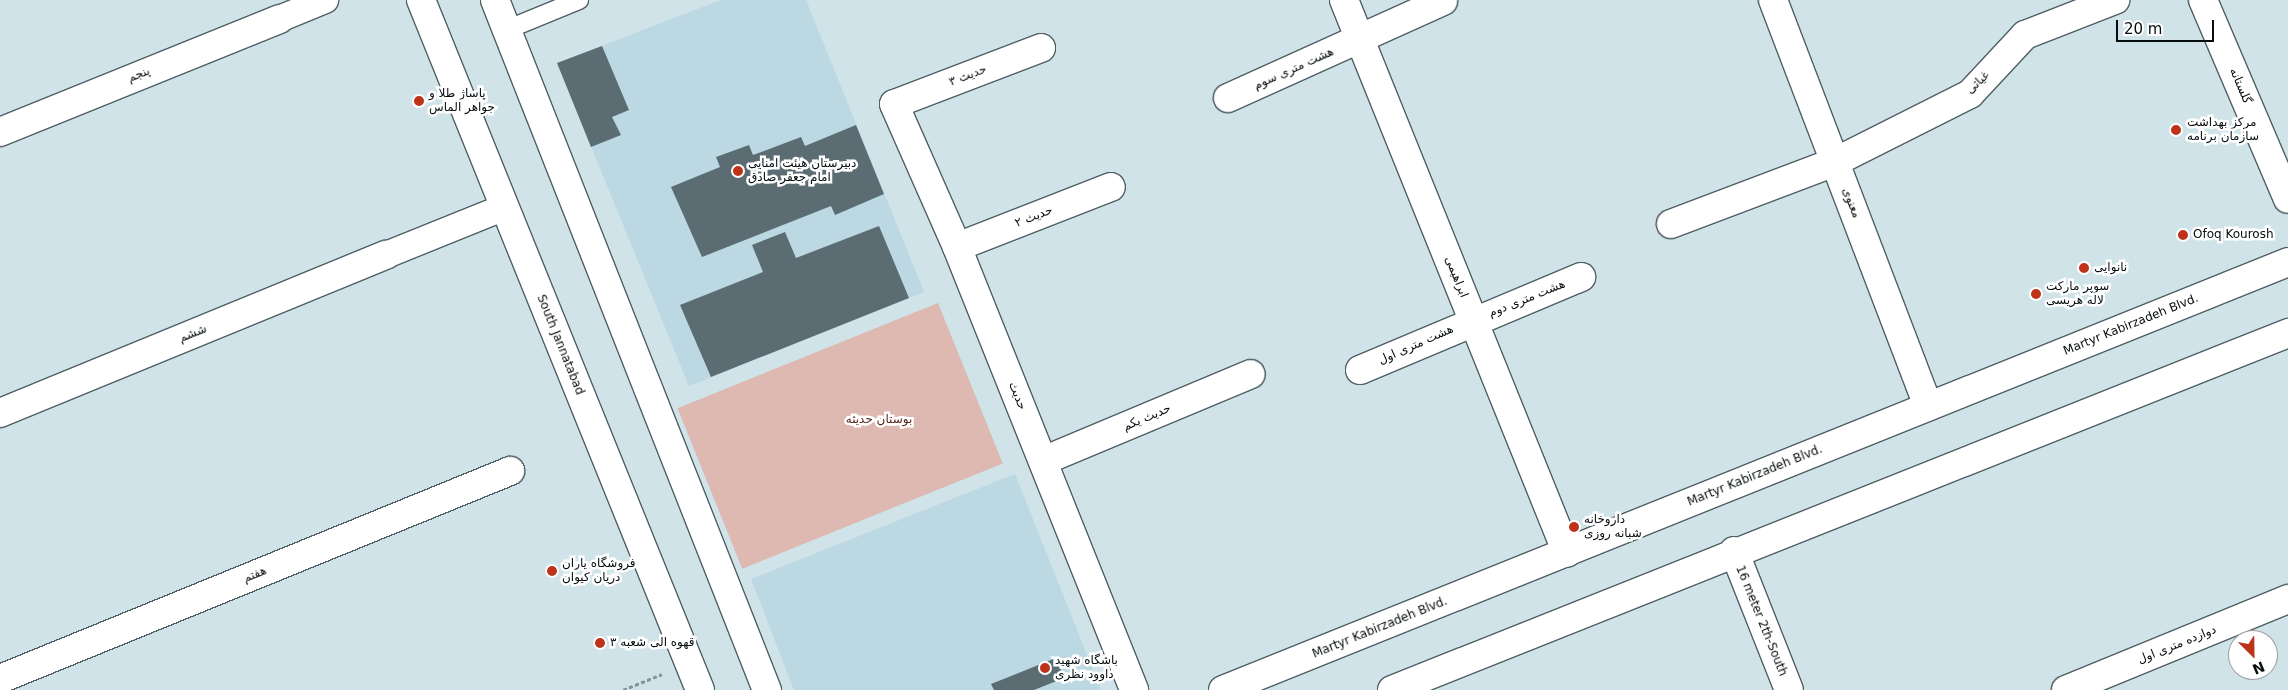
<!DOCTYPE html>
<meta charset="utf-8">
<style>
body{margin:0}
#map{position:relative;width:2288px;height:690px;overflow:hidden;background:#cfe3e9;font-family:"DejaVu Sans","Noto Sans Arabic",sans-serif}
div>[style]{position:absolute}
.built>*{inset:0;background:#bcd8e2}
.green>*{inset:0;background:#ddb9b1;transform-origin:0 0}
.building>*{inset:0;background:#5b6c72}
.path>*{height:3px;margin-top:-1.5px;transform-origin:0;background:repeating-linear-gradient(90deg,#859498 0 4px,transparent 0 6.5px)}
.roads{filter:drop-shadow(1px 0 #4f5f65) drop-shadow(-1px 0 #4f5f65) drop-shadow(0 1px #4f5f65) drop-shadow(0 -1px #4f5f65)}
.service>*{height:18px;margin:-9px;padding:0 9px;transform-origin:9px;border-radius:9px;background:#fff}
.pedestrian>*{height:26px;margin:-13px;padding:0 13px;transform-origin:13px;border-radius:13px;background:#fff}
.minor>*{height:28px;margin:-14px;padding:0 14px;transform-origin:14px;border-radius:14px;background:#fff}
.tertiary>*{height:28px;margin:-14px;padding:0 14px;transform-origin:14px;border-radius:14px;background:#fff}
.secondary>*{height:28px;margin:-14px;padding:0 14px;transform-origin:14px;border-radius:14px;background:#fff}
.dots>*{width:14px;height:14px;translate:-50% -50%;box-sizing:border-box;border:2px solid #fff;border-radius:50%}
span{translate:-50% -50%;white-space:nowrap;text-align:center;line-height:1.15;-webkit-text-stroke:5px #fff;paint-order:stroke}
.street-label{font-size:12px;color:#070d0f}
.poi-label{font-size:12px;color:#070d0f}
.left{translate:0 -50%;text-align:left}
.park-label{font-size:12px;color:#5b261c}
.north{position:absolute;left:2228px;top:630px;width:50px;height:50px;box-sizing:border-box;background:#fff;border:1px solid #9c9e9f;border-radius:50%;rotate:157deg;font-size:14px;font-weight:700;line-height:20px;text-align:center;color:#070d0f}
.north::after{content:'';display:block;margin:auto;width:18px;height:22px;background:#be321a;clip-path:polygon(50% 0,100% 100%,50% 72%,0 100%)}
.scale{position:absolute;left:2116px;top:20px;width:98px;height:22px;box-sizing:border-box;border:2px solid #070d0f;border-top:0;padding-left:6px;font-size:15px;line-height:18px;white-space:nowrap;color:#070d0f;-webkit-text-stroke:4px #fff;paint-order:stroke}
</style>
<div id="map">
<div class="built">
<div style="clip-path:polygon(721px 0,806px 0,924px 292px,689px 386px,557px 63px)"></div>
<div style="clip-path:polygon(1015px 474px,1101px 690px,794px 690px,751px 579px)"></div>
</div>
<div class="green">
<div style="left:938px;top:303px;width:173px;height:281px;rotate:68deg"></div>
</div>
<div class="building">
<div style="clip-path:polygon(602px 46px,629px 110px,612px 117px,621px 135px,591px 147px,557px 63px)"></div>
<div style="clip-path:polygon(856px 125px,884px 194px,835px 215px,831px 206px,702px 257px,671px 187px,720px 167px,716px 157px,749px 145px,753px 155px,801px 137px,805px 146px)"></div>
<div style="clip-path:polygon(879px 226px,909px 298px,711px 377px,680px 305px,763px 272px,752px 245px,785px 232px,796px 258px)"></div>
<div style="clip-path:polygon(1056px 658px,1064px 678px,1034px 690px,994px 690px,991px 684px)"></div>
</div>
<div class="path">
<div style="left:623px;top:690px;width:42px;rotate:-22.3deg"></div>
</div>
<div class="roads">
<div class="service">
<div style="left:506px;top:30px;width:79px;rotate:-22.3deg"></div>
</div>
<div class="pedestrian">
<div style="left:279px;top:19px;width:50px;rotate:-22.4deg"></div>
<div style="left:386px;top:255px;width:128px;rotate:-22deg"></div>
</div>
<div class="minor">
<div style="left:1344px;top:0;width:596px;rotate:68.04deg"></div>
<div style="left:1773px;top:0;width:435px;rotate:69.1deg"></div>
<div style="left:2203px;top:0;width:216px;rotate:66.9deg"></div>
<div style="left:1041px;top:48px;width:157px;rotate:159.1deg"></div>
<div style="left:894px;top:104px;width:156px;rotate:66.2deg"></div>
<div style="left:957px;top:247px;width:477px;rotate:68.2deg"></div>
<div style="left:1228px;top:98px;width:236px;rotate:-24.3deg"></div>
<div style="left:0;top:132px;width:301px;rotate:-22deg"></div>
<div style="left:1671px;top:224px;width:175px;rotate:-20.7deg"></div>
<div style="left:1835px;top:162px;width:151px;rotate:-26.7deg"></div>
<div style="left:1970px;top:94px;width:81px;rotate:-47deg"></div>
<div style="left:2025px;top:35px;width:97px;rotate:-21.3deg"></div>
<div style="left:957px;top:247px;width:165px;rotate:-21.3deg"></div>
<div style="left:1360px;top:370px;width:240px;rotate:-22.8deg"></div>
<div style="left:0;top:413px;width:417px;rotate:-22.3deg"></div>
<div style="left:1043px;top:461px;width:225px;rotate:-22.7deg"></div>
<div style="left:0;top:679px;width:551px;rotate:-22.19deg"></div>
<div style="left:2066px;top:690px;width:240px;rotate:-22.3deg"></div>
</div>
<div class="tertiary">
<div style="left:1734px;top:551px;width:149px;rotate:68.4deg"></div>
</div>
<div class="secondary">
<div style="left:421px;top:0;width:744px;rotate:67.98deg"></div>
<div style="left:495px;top:0;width:742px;rotate:68.49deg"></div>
<div style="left:1223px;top:690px;width:1148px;rotate:-21.89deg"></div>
<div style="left:1392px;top:690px;width:965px;rotate:-21.72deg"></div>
</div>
</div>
<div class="dots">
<div style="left:419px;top:101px;background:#be321a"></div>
<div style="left:2176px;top:130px;background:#be321a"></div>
<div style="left:738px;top:171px;background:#be321a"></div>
<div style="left:2183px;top:235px;background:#be321a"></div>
<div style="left:2084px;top:268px;background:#be321a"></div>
<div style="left:2036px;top:294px;background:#be321a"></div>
<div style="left:1574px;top:527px;background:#be321a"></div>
<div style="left:552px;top:571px;background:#be321a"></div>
<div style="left:600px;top:643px;background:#be321a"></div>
<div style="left:1045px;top:668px;background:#be321a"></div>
</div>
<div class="street-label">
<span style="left:1294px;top:69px;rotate:-24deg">هشت متری سوم</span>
<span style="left:139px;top:75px;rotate:-22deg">پنجم</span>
<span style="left:968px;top:76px;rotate:-21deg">حدیث ۳</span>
<span style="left:1978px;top:83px;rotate:-44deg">غیاثی</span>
<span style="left:2240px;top:86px;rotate:67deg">گلستانه</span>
<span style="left:1851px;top:203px;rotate:69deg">معنوی</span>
<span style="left:1034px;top:217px;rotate:-21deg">حدیث ۲</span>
<span style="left:1456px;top:277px;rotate:68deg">ابراهیمی</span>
<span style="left:1527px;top:299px;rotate:-22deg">هشت متری دوم</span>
<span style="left:2131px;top:325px;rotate:-22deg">Martyr Kabirzadeh Blvd.</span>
<span style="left:193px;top:334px;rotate:-22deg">ششم</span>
<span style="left:560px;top:345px;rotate:68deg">South Jannatabad</span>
<span style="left:1416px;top:345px;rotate:-24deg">هشت متری اول</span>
<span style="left:1017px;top:396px;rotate:68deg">حدیث</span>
<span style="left:1147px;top:418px;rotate:-23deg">حدیث یکم</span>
<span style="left:1755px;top:476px;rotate:-22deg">Martyr Kabirzadeh Blvd.</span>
<span style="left:255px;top:575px;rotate:-22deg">هفتم</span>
<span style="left:1761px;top:621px;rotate:68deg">16 meter 2th-South</span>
<span style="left:1380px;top:628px;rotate:-22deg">Martyr Kabirzadeh Blvd.</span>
<span style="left:2177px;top:645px;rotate:-22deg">دوازده متری اول</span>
</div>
<div class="poi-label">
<span class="left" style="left:429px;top:101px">پاساژ طلا و<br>جواهر الماس</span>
<span class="left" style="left:2187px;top:130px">مرکز بهداشت<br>سازمان برنامه</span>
<span class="left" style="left:748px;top:171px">دبیرستان هیئت امنایی<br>امام جعفر صادق</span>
<span class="left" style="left:2193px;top:235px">Ofoq Kourosh</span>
<span class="left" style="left:2094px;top:268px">نانوایی</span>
<span class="left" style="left:2046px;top:294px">سوپر مارکت<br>لاله هریسی</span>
<span class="left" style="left:1584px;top:527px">داروخانه<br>شبانه روزی</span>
<span class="left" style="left:562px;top:571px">فروشگاه یاران<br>دریان کیوان</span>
<span class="left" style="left:610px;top:643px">قهوه الی شعبه ۳</span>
<span class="left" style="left:1055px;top:668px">باشگاه شهید<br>داوود نظری</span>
</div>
<div class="park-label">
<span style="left:879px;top:420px">بوستان حدیثه</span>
</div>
<div class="north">N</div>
<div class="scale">20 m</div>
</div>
